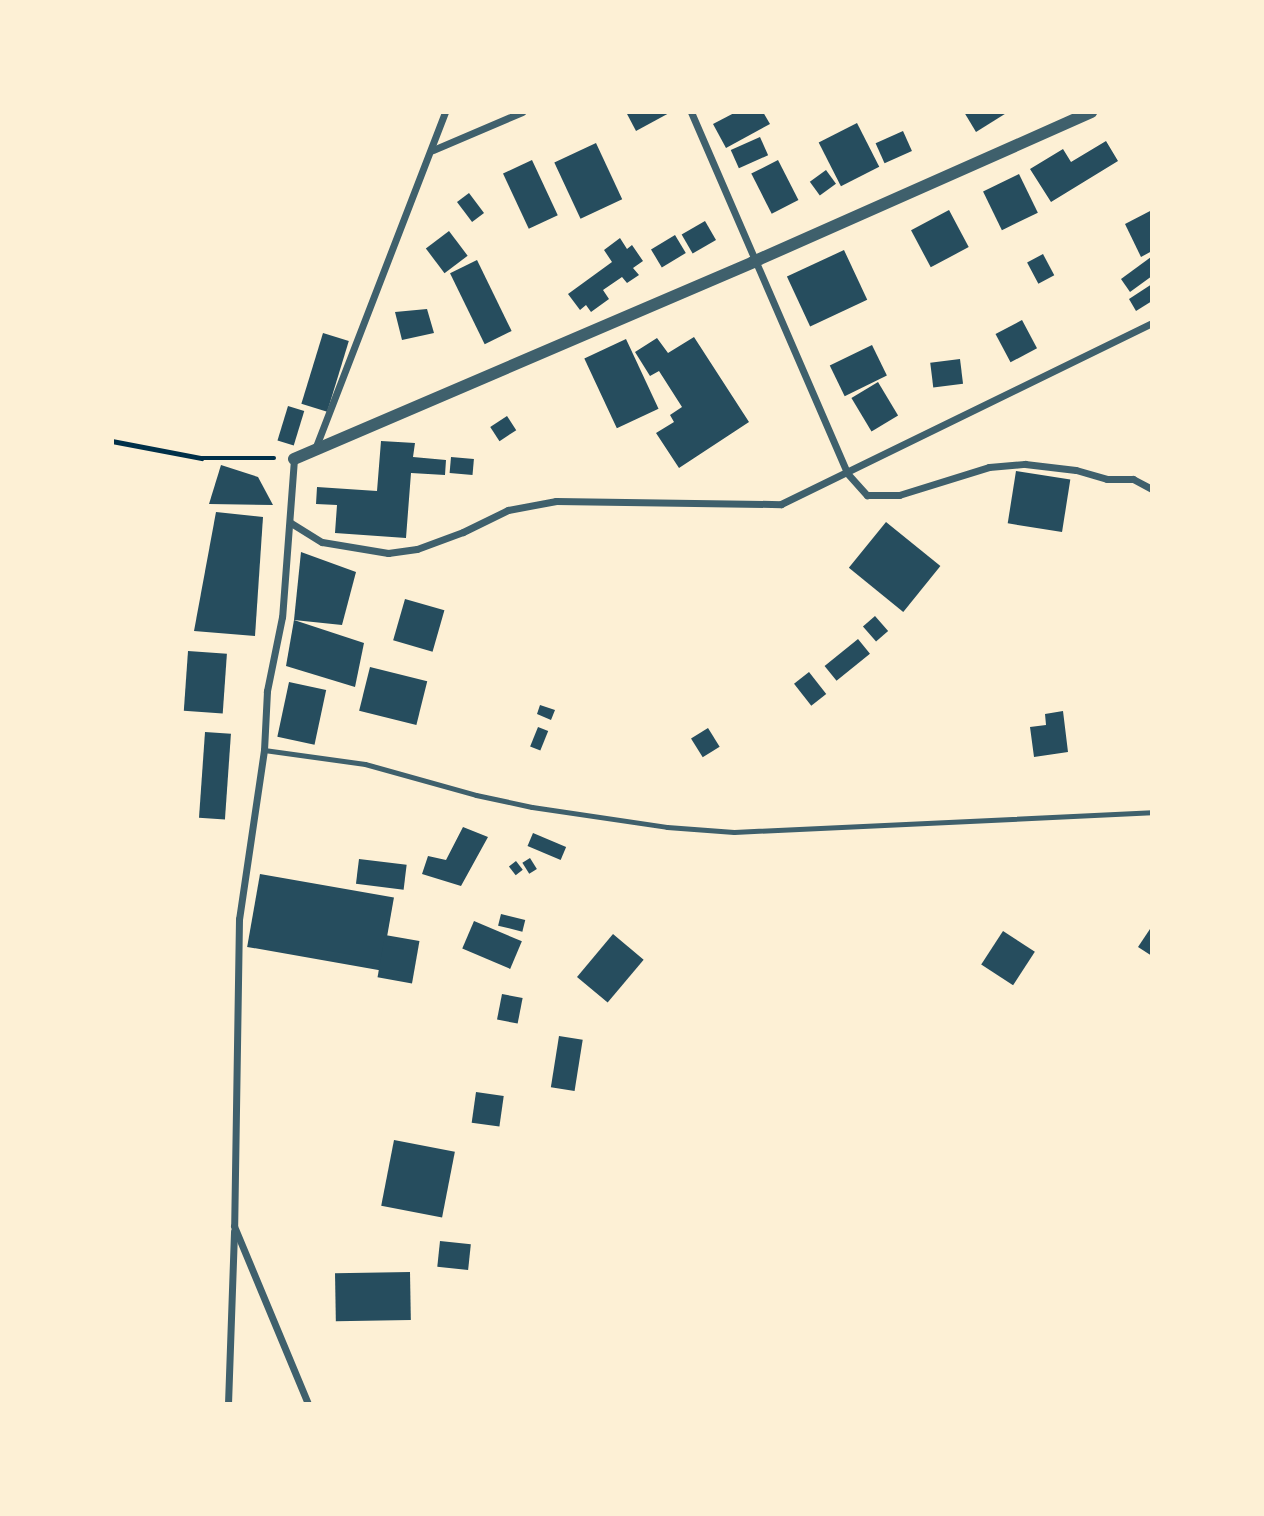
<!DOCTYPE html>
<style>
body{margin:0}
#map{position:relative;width:1264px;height:1516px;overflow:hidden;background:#fdf0d5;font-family:"PT Serif",serif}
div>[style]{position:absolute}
.building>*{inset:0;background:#264d5e;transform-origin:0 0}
.path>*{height:4.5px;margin:-2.25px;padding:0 2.25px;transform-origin:2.25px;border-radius:2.25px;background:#003049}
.service>*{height:5px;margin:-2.5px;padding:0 2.5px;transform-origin:2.5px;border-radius:2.5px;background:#3f606c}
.minor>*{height:7px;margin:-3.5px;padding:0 3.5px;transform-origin:3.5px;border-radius:3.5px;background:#3f606c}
.tertiary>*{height:12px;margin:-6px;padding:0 6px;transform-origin:6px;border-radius:6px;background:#3f606c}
span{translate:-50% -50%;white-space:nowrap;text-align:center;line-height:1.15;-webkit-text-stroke:7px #fdf0d5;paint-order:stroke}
.frame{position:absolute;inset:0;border:114px solid #fdf0d5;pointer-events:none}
</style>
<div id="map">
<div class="building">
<div style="clip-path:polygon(626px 112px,671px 112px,636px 131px)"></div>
<div style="clip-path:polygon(736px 112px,763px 112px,770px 124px,726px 148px,713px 124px)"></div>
<div style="clip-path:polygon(964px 112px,1008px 112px,976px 132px)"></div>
<div style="left:857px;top:123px;width:49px;height:43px;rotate:63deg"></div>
<div style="left:903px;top:131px;width:22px;height:30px;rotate:66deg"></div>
<div style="left:760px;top:137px;width:20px;height:32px;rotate:66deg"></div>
<div style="clip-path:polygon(1106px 141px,1118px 161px,1051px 202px,1030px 169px,1063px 149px,1071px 162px)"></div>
<div style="left:596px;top:143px;width:62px;height:46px;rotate:65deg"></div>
<div style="left:532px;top:160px;width:61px;height:32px;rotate:65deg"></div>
<div style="left:778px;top:160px;width:45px;height:30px;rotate:63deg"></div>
<div style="left:826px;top:170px;width:17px;height:20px;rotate:54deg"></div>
<div style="left:1019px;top:174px;width:43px;height:40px;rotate:64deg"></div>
<div style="left:469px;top:193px;width:25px;height:15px;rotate:53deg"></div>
<div style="left:949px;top:210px;width:42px;height:43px;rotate:62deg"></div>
<div style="clip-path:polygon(1152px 210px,1152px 251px,1141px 257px,1125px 224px)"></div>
<div style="left:705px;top:221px;width:22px;height:27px;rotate:60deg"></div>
<div style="left:449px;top:231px;width:31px;height:29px;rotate:53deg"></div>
<div style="left:675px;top:235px;width:21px;height:28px;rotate:59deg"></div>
<div style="clip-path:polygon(620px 238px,627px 249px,632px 245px,643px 261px,633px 268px,639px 275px,627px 283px,622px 277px,603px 290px,609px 299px,591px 312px,586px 305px,580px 310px,568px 294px,612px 262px,604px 250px)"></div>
<div style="left:844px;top:250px;width:55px;height:63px;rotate:65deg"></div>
<div style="left:1043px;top:254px;width:24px;height:18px;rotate:62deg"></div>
<div style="clip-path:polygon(1151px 257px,1152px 276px,1130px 292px,1121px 279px)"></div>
<div style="left:477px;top:260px;width:79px;height:30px;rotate:64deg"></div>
<div style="clip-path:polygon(1152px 284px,1152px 301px,1136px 311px,1129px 299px)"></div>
<div style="clip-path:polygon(427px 309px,434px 333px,402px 340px,395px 312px)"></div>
<div style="left:1022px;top:320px;width:32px;height:30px;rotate:62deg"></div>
<div style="left:323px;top:333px;width:27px;height:74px;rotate:17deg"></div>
<div style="clip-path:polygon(694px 337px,749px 422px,679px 468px,656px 433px,674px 422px,670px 415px,682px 407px,659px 371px,650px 376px,635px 352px,657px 338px,668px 353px)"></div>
<div style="left:626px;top:339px;width:77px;height:46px;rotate:65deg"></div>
<div style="left:872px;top:345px;width:34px;height:47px;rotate:64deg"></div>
<div style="left:960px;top:359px;width:25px;height:30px;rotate:83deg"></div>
<div style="left:878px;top:382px;width:39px;height:31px;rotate:59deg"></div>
<div style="left:288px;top:406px;width:17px;height:36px;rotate:17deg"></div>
<div style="left:507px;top:416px;width:17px;height:20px;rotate:57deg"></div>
<div style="clip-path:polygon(381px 441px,415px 443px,413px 457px,446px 460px,445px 475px,411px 473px,406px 538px,335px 533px,337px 505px,316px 504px,317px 487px,377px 491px)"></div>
<div style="left:451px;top:457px;width:23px;height:16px;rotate:5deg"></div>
<div style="clip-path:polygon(221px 465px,258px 477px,273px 505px,209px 504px)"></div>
<div style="left:1016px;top:471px;width:55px;height:53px;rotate:9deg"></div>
<div style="clip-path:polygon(216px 512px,263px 517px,255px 636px,194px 631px)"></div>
<div style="left:886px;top:522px;width:70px;height:59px;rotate:39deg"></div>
<div style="clip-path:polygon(301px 552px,356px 572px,342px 625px,294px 620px)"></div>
<div style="left:405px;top:599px;width:41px;height:43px;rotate:16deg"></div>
<div style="left:875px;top:616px;width:20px;height:16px;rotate:49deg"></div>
<div style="clip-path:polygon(294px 620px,364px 643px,355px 687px,286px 666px)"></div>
<div style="left:858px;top:639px;width:19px;height:43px;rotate:51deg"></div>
<div style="left:188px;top:651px;width:39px;height:60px;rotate:4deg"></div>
<div style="left:370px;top:667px;width:59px;height:45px;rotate:14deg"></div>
<div style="left:809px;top:672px;width:28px;height:19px;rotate:52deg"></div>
<div style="left:289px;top:682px;width:38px;height:56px;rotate:12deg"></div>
<div style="clip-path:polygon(540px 705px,555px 710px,551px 720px,537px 714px)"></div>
<div style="clip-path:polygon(1063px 711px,1068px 752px,1034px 757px,1030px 727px,1046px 725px,1045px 714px)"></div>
<div style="left:538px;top:727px;width:11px;height:21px;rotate:22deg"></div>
<div style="left:708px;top:728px;width:22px;height:20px;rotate:58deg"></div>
<div style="left:205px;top:732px;width:26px;height:86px;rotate:4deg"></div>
<div style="clip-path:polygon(463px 827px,488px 837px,461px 886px,422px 874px,428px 856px,446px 860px)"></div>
<div style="left:533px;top:833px;width:36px;height:14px;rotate:23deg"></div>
<div style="left:530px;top:858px;width:13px;height:9px;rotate:58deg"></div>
<div style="left:359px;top:859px;width:48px;height:25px;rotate:7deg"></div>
<div style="left:516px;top:861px;width:11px;height:9px;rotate:52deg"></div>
<div style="left:260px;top:874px;width:136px;height:74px;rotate:10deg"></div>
<div style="left:501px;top:914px;width:25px;height:12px;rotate:14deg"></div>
<div style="left:474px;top:921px;width:52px;height:30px;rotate:23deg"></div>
<div style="clip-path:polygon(1152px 926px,1152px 956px,1138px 947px)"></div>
<div style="left:1003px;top:931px;width:38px;height:40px;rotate:33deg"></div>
<div style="left:613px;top:934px;width:40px;height:56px;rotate:40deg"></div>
<div style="left:385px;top:935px;width:35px;height:43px;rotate:10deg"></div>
<div style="left:502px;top:994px;width:21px;height:26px;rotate:11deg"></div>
<div style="left:559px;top:1036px;width:24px;height:52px;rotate:9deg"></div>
<div style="left:476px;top:1092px;width:28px;height:31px;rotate:8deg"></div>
<div style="left:394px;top:1140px;width:62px;height:67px;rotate:11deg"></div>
<div style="left:440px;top:1241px;width:31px;height:26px;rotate:6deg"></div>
<div style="left:410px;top:1272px;width:48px;height:75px;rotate:89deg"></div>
</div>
<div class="path">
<div style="left:112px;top:441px;width:91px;rotate:10.8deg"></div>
<div style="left:201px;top:458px;width:73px"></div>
</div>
<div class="service">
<div style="left:264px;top:750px;width:102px;rotate:7.9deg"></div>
<div style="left:365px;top:764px;width:115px;rotate:15.6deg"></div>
<div style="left:476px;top:795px;width:57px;rotate:12.1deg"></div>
<div style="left:532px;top:807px;width:136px;rotate:8.4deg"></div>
<div style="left:667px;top:827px;width:67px;rotate:4.3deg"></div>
<div style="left:734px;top:832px;width:418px;rotate:-2.7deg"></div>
</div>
<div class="minor">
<div style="left:691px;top:112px;width:393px;rotate:66.6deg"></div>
<div style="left:847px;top:473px;width:30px;rotate:48deg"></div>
<div style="left:867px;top:495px;width:32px"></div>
<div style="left:899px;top:495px;width:94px;rotate:-17.3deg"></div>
<div style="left:989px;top:467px;width:36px;rotate:-5deg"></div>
<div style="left:1025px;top:464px;width:51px;rotate:6.7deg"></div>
<div style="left:1076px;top:470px;width:32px;rotate:16deg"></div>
<div style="left:1107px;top:479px;width:26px"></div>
<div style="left:1133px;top:479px;width:21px;rotate:28deg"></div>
<div style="left:433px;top:150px;width:97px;rotate:-23.1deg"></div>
<div style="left:315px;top:449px;width:361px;rotate:-68.9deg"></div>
<div style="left:294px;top:459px;width:158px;rotate:94.3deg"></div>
<div style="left:282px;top:617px;width:76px;rotate:101.5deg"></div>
<div style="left:267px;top:691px;width:59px;rotate:92.9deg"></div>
<div style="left:264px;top:750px;width:171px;rotate:98.4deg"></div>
<div style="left:239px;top:919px;width:307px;rotate:90.9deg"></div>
<div style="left:234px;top:1226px;width:193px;rotate:67.4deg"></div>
<div style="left:291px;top:523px;width:36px;rotate:32deg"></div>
<div style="left:322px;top:542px;width:67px;rotate:9.5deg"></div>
<div style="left:388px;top:553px;width:29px;rotate:-8deg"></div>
<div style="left:417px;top:549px;width:49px;rotate:-20.3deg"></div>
<div style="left:463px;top:532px;width:50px;rotate:-26.1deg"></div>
<div style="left:508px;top:510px;width:49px;rotate:-10.6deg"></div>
<div style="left:556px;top:501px;width:225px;rotate:0.8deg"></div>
<div style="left:781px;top:504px;width:413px;rotate:-26deg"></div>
<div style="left:228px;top:1404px;width:173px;rotate:-88deg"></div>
</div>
<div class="tertiary">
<div style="left:294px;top:459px;width:499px;rotate:-23.2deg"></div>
<div style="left:753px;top:262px;width:370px;rotate:-23.9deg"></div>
</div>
<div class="frame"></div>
</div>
